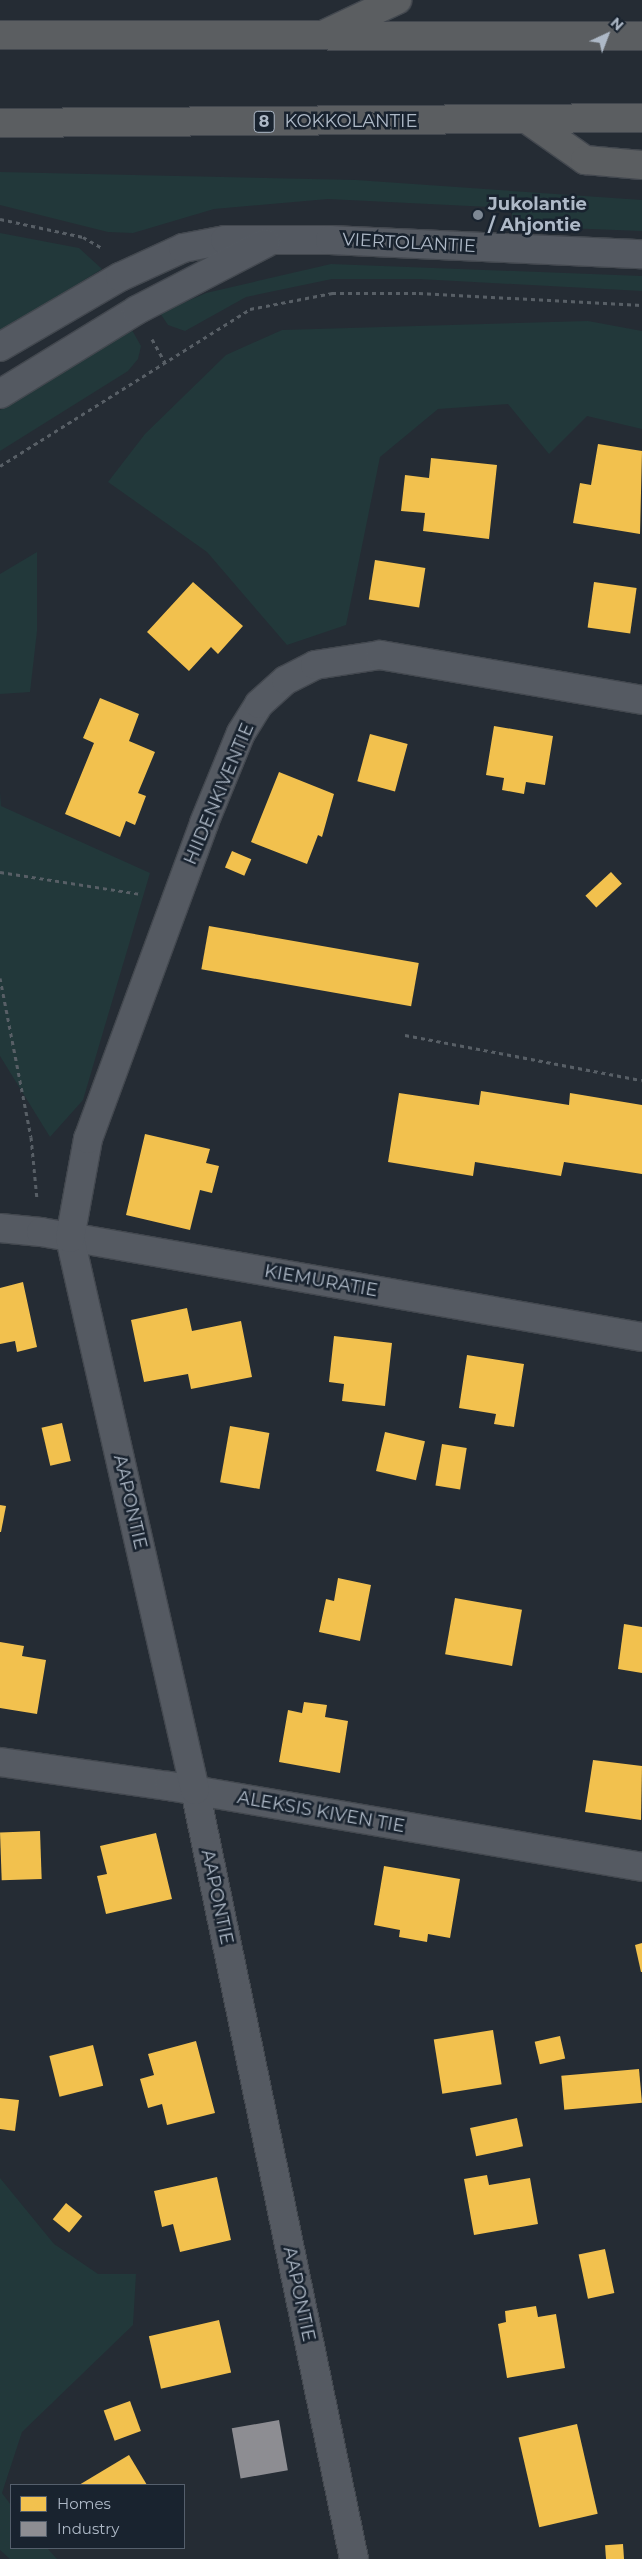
<!DOCTYPE html>
<style>
body{margin:0}
#map{position:relative;width:642px;height:2559px;overflow:hidden;background:#252c34;font-family:Montserrat,sans-serif}
div>[style]{position:absolute}
.green>*{inset:0;background:#22383a}
.homes>*{inset:0;background:#f2c14e;transform-origin:0 0}
.industry>*{inset:0;background:#8d8d92;transform-origin:0 0}
.path>*{height:3px;margin-top:-1.5px;transform-origin:0;background:repeating-linear-gradient(90deg,#585f66 0 4px,transparent 0 8px)}
.roads{filter:drop-shadow(1px 0 #43484f) drop-shadow(-1px 0 #43484f) drop-shadow(0 1px #43484f) drop-shadow(0 -1px #43484f)}
.street>*{height:28px;margin:-14px;padding:0 14px;transform-origin:14px;border-radius:14px;background:#555a62}
.secondary>*{height:28px;margin:-14px;padding:0 14px;transform-origin:14px;border-radius:14px;background:#545961}
.highway>*{height:28px;margin:-14px;padding:0 14px;transform-origin:14px;border-radius:14px;background:#5b5e61}
.dots>*{width:14px;height:14px;translate:-50% -50%;box-sizing:border-box;border:2px solid #19232f;border-radius:50%}
span{translate:-50% -50%;white-space:nowrap;text-align:center;line-height:1.15;-webkit-text-stroke:5px #19232f;paint-order:stroke}
.shield-label span{padding:1px 4px;background:#19232f;border:1px solid;border-radius:4px;-webkit-text-stroke-width:0}
.shield-label{font-size:16px;color:#aeb9c7;font-weight:700}
.street-label{font-size:18px;color:#aeb9c7}
.poi-label{font-size:18px;color:#aeb9c7;font-weight:700}
.left{translate:0 -50%;text-align:left}
.legend{position:absolute;left:10px;top:2484px;width:175px;height:65px;box-sizing:border-box;background:#19232f;border:1px solid #555f6c;margin:0;padding:6px 9px;list-style:none;font-size:15px;color:#aeb9c7}
.legend li{display:flex;align-items:center;gap:10px;height:25px}
.legend b{width:25px;border:1px solid #555f6c}
.north{position:absolute;left:582px;top:10px;width:50px;height:50px;-webkit-text-stroke:4px #19232f;paint-order:stroke;rotate:43deg;font-size:14px;font-weight:700;line-height:20px;text-align:center;color:#aeb9c7}
.north::after{content:'';display:block;margin:auto;width:18px;height:22px;background:#aeb9c7;clip-path:polygon(50% 0,100% 100%,50% 72%,0 100%)}
</style>
<div id="map">
<div class="green">
<div style="clip-path:polygon(0 172px,356px 180px,642px 200px,642px 231px,513px 226px,511px 208px,328px 199px,214px 209px,133px 233px,108px 232px,0 205px)"></div>
<div style="clip-path:polygon(0 233px,79px 248px,102px 269px,0 332px)"></div>
<div style="clip-path:polygon(331px 264px,642px 276px,642px 291px,419px 279px,332px 279px,246px 297px,185px 331px,168px 325px,160px 313px,206px 293px)"></div>
<div style="clip-path:polygon(588px 321px,642px 331px,642px 429px,587px 416px,549px 454px,508px 404px,438px 409px,380px 457px,346px 625px,287px 645px,207px 552px,108px 482px,145px 434px,226px 355px,282px 330px)"></div>
<div style="clip-path:polygon(132px 330px,141px 346px,138px 359px,128px 371px,0 451px,0 410px)"></div>
<div style="clip-path:polygon(37px 552px,37px 631px,30px 692px,0 694px,0 574px)"></div>
<div style="clip-path:polygon(0 792px,1px 806px,150px 873px,83px 1100px,50px 1137px,0 1056px)"></div>
<div style="clip-path:polygon(0 2178px,54px 2244px,98px 2274px,136px 2274px,133px 2325px,22px 2432px,2px 2493px,11px 2505px,11px 2548px,47px 2548px,57px 2559px,10px 2559px,0 2550px)"></div>
</div>
<div class="homes">
<div style="clip-path:polygon(598px 444px,642px 451px,640px 534px,573px 523px,580px 483px,591px 485px)"></div>
<div style="clip-path:polygon(431px 458px,497px 465px,489px 539px,423px 531px,425px 513px,401px 511px,405px 475px,429px 478px)"></div>
<div style="left:375px;top:560px;width:51px;height:40px;rotate:9deg"></div>
<div style="clip-path:polygon(193px 582px,243px 626px,218px 654px,211px 647px,189px 671px,147px 632px)"></div>
<div style="left:594px;top:582px;width:43px;height:46px;rotate:8deg"></div>
<div style="clip-path:polygon(100px 698px,139px 714px,129px 741px,155px 752px,138px 793px,146px 796px,135px 825px,126px 821px,120px 837px,65px 814px,94px 743px,83px 738px)"></div>
<div style="clip-path:polygon(494px 726px,553px 736px,545px 785px,526px 782px,524px 794px,502px 790px,504px 778px,486px 775px)"></div>
<div style="left:370px;top:734px;width:39px;height:49px;rotate:15deg"></div>
<div style="clip-path:polygon(279px 772px,334px 794px,322px 837px,318px 835px,307px 864px,251px 842px)"></div>
<div style="left:232px;top:851px;width:21px;height:18px;rotate:23deg"></div>
<div style="left:611px;top:872px;width:16px;height:35px;rotate:47deg"></div>
<div style="left:209px;top:926px;width:213px;height:44px;rotate:10deg"></div>
<div style="clip-path:polygon(481px 1091px,569px 1105px,570px 1093px,642px 1105px,642px 1174px,564px 1162px,561px 1176px,475px 1162px,473px 1176px,388px 1162px,399px 1093px,479px 1105px)"></div>
<div style="clip-path:polygon(145px 1134px,210px 1149px,206px 1163px,219px 1166px,212px 1193px,200px 1190px,190px 1230px,126px 1215px)"></div>
<div style="clip-path:polygon(23px 1282px,37px 1347px,17px 1352px,15px 1341px,0 1344px,0 1288px)"></div>
<div style="clip-path:polygon(187px 1308px,192px 1331px,241px 1321px,252px 1377px,191px 1389px,188px 1374px,144px 1382px,131px 1320px)"></div>
<div style="clip-path:polygon(334px 1336px,392px 1343px,385px 1406px,342px 1401px,344px 1384px,329px 1382px)"></div>
<div style="clip-path:polygon(467px 1355px,524px 1364px,514px 1427px,494px 1424px,496px 1414px,459px 1408px)"></div>
<div style="left:62px;top:1423px;width:39px;height:21px;rotate:77deg"></div>
<div style="left:230px;top:1426px;width:40px;height:57px;rotate:10deg"></div>
<div style="left:385px;top:1432px;width:41px;height:40px;rotate:13deg"></div>
<div style="left:442px;top:1444px;width:25px;height:42px;rotate:9deg"></div>
<div style="clip-path:polygon(0 1505px,6px 1506px,1px 1532px,0 1532px)"></div>
<div style="clip-path:polygon(338px 1578px,371px 1585px,360px 1641px,319px 1632px,326px 1599px,334px 1601px)"></div>
<div style="left:455px;top:1598px;width:68px;height:57px;rotate:10deg"></div>
<div style="clip-path:polygon(624px 1624px,642px 1627px,642px 1673px,618px 1669px)"></div>
<div style="clip-path:polygon(0 1642px,24px 1646px,22px 1656px,46px 1660px,37px 1714px,0 1708px)"></div>
<div style="clip-path:polygon(304px 1702px,327px 1705px,325px 1717px,348px 1721px,340px 1773px,279px 1762px,288px 1710px,302px 1713px)"></div>
<div style="clip-path:polygon(593px 1760px,642px 1766px,641px 1820px,585px 1812px)"></div>
<div style="left:40px;top:1831px;width:48px;height:40px;rotate:88deg"></div>
<div style="clip-path:polygon(156px 1833px,172px 1899px,106px 1914px,97px 1876px,107px 1874px,100px 1846px)"></div>
<div style="clip-path:polygon(384px 1866px,460px 1879px,450px 1938px,428px 1934px,427px 1942px,399px 1937px,400px 1930px,374px 1925px)"></div>
<div style="clip-path:polygon(642px 1943px,642px 1972px,641px 1972px,635px 1945px)"></div>
<div style="left:493px;top:2030px;width:55px;height:60px;rotate:81deg"></div>
<div style="left:560px;top:2036px;width:23px;height:26px;rotate:77deg"></div>
<div style="clip-path:polygon(196px 2041px,215px 2113px,167px 2125px,162px 2104px,148px 2108px,140px 2079px,154px 2075px,148px 2054px)"></div>
<div style="left:93px;top:2045px;width:42px;height:45px;rotate:76deg"></div>
<div style="left:639px;top:2069px;width:34px;height:78px;rotate:85deg"></div>
<div style="clip-path:polygon(0 2098px,19px 2100px,15px 2131px,0 2129px)"></div>
<div style="left:517px;top:2118px;width:29px;height:48px;rotate:78deg"></div>
<div style="clip-path:polygon(487px 2175px,489px 2185px,530px 2178px,538px 2224px,474px 2235px,464px 2179px)"></div>
<div style="clip-path:polygon(217px 2177px,231px 2240px,180px 2252px,173px 2224px,162px 2227px,154px 2191px)"></div>
<div style="left:66px;top:2203px;width:21px;height:21px;rotate:39deg"></div>
<div style="left:605px;top:2249px;width:45px;height:27px;rotate:78deg"></div>
<div style="clip-path:polygon(536px 2306px,538px 2317px,556px 2314px,565px 2368px,507px 2378px,498px 2324px,506px 2322px,505px 2311px)"></div>
<div style="left:219px;top:2320px;width:54px;height:72px;rotate:77deg"></div>
<div style="left:130px;top:2401px;width:32px;height:28px;rotate:70deg"></div>
<div style="left:577px;top:2424px;width:92px;height:60px;rotate:77deg"></div>
<div style="clip-path:polygon(129px 2455px,147px 2485px,79px 2485px)"></div>
<div style="left:623px;top:2544px;width:15px;height:18px;rotate:86deg"></div>
</div>
<div class="industry">
<div style="left:279px;top:2420px;width:51px;height:48px;rotate:80deg"></div>
</div>
<div class="path">
<div style="left:0;top:219px;width:85px;rotate:12.2deg"></div>
<div style="left:83px;top:237px;width:22px;rotate:30deg"></div>
<div style="left:152px;top:339px;width:26px;rotate:61deg"></div>
<div style="left:0;top:466px;width:295px;rotate:-32.1deg"></div>
<div style="left:250px;top:309px;width:84px;rotate:-11deg"></div>
<div style="left:332px;top:293px;width:87px"></div>
<div style="left:419px;top:293px;width:223px;rotate:3.1deg"></div>
<div style="left:0;top:872px;width:143px;rotate:8.9deg"></div>
<div style="left:0;top:978px;width:162px;rotate:79deg"></div>
<div style="left:31px;top:1137px;width:62px;rotate:84.5deg"></div>
<div style="left:405px;top:1035px;width:241px;rotate:10.8deg"></div>
</div>
<div class="roads">
<div class="street">
<div style="left:0;top:1228px;width:41px;rotate:5.6deg"></div>
<div style="left:41px;top:1232px;width:610px;rotate:9.91deg"></div>
<div style="left:0;top:1762px;width:171px;rotate:8.1deg"></div>
<div style="left:169px;top:1786px;width:480px;rotate:9.7deg"></div>
<div style="left:354px;top:2559px;width:785px;rotate:-101.68deg"></div>
<div style="left:195px;top:1790px;width:566px;rotate:-102.76deg"></div>
<div style="left:70px;top:1238px;width:101px;rotate:-79.7deg"></div>
<div style="left:88px;top:1139px;width:337px;rotate:-69.8deg"></div>
<div style="left:204px;top:823px;width:97px;rotate:-67.7deg"></div>
<div style="left:241px;top:733px;width:34px;rotate:-58deg"></div>
<div style="left:259px;top:704px;width:36px;rotate:-42deg"></div>
<div style="left:286px;top:680px;width:33px;rotate:-27deg"></div>
<div style="left:315px;top:665px;width:66px;rotate:-8.7deg"></div>
<div style="left:380px;top:655px;width:266px;rotate:9.7deg"></div>
</div>
<div class="secondary">
<div style="left:0;top:347px;width:139px;rotate:-30.3deg"></div>
<div style="left:120px;top:277px;width:69px;rotate:-24.7deg"></div>
<div style="left:183px;top:248px;width:43px;rotate:-10.8deg"></div>
<div style="left:225px;top:240px;width:105px"></div>
<div style="left:330px;top:240px;width:312px;rotate:2.6deg"></div>
<div style="left:0;top:394px;width:161px;rotate:-31.5deg"></div>
<div style="left:137px;top:310px;width:145px;rotate:-27.4deg"></div>
</div>
<div class="highway">
<div style="left:325px;top:34px;width:80px;rotate:-25.3deg"></div>
<div style="left:0;top:35px;width:642px;rotate:0.09deg"></div>
<div style="left:528px;top:120px;width:70px;rotate:35.1deg"></div>
<div style="left:585px;top:160px;width:57px;rotate:5deg"></div>
<div style="left:0;top:123px;width:642px;rotate:-0.45deg"></div>
</div>
</div>
<div class="dots">
<div style="left:478px;top:215px;background:#7e8894"></div>
</div>
<div class="shield-label">
<span style="left:264px;top:122px">8</span>
</div>
<div class="street-label">
<span style="left:351px;top:121px">KOKKOLANTIE</span>
<span style="left:409px;top:243px;rotate:3deg">VIERTOLANTIE</span>
<span style="left:219px;top:794px;rotate:-67deg">HIIDENKIVENTIE</span>
<span style="left:321px;top:1281px;rotate:10deg">KIEMURATIE</span>
<span style="left:130px;top:1502px;rotate:77deg">AAPONTIE</span>
<span style="left:321px;top:1812px;rotate:10deg">ALEKSIS KIVEN TIE</span>
<span style="left:217px;top:1897px;rotate:78deg">AAPONTIE</span>
<span style="left:299px;top:2294px;rotate:78deg">AAPONTIE</span>
</div>
<div class="poi-label">
<span class="left" style="left:488px;top:215px">Jukolantie<br>/ Ahjontie</span>
</div>
<ul class="legend">
<li><b style="height:14px;background:#f2c14e"></b>Homes</li>
<li><b style="height:14px;background:#8d8d92"></b>Industry</li>
</ul>
<div class="north">N</div>
</div>
